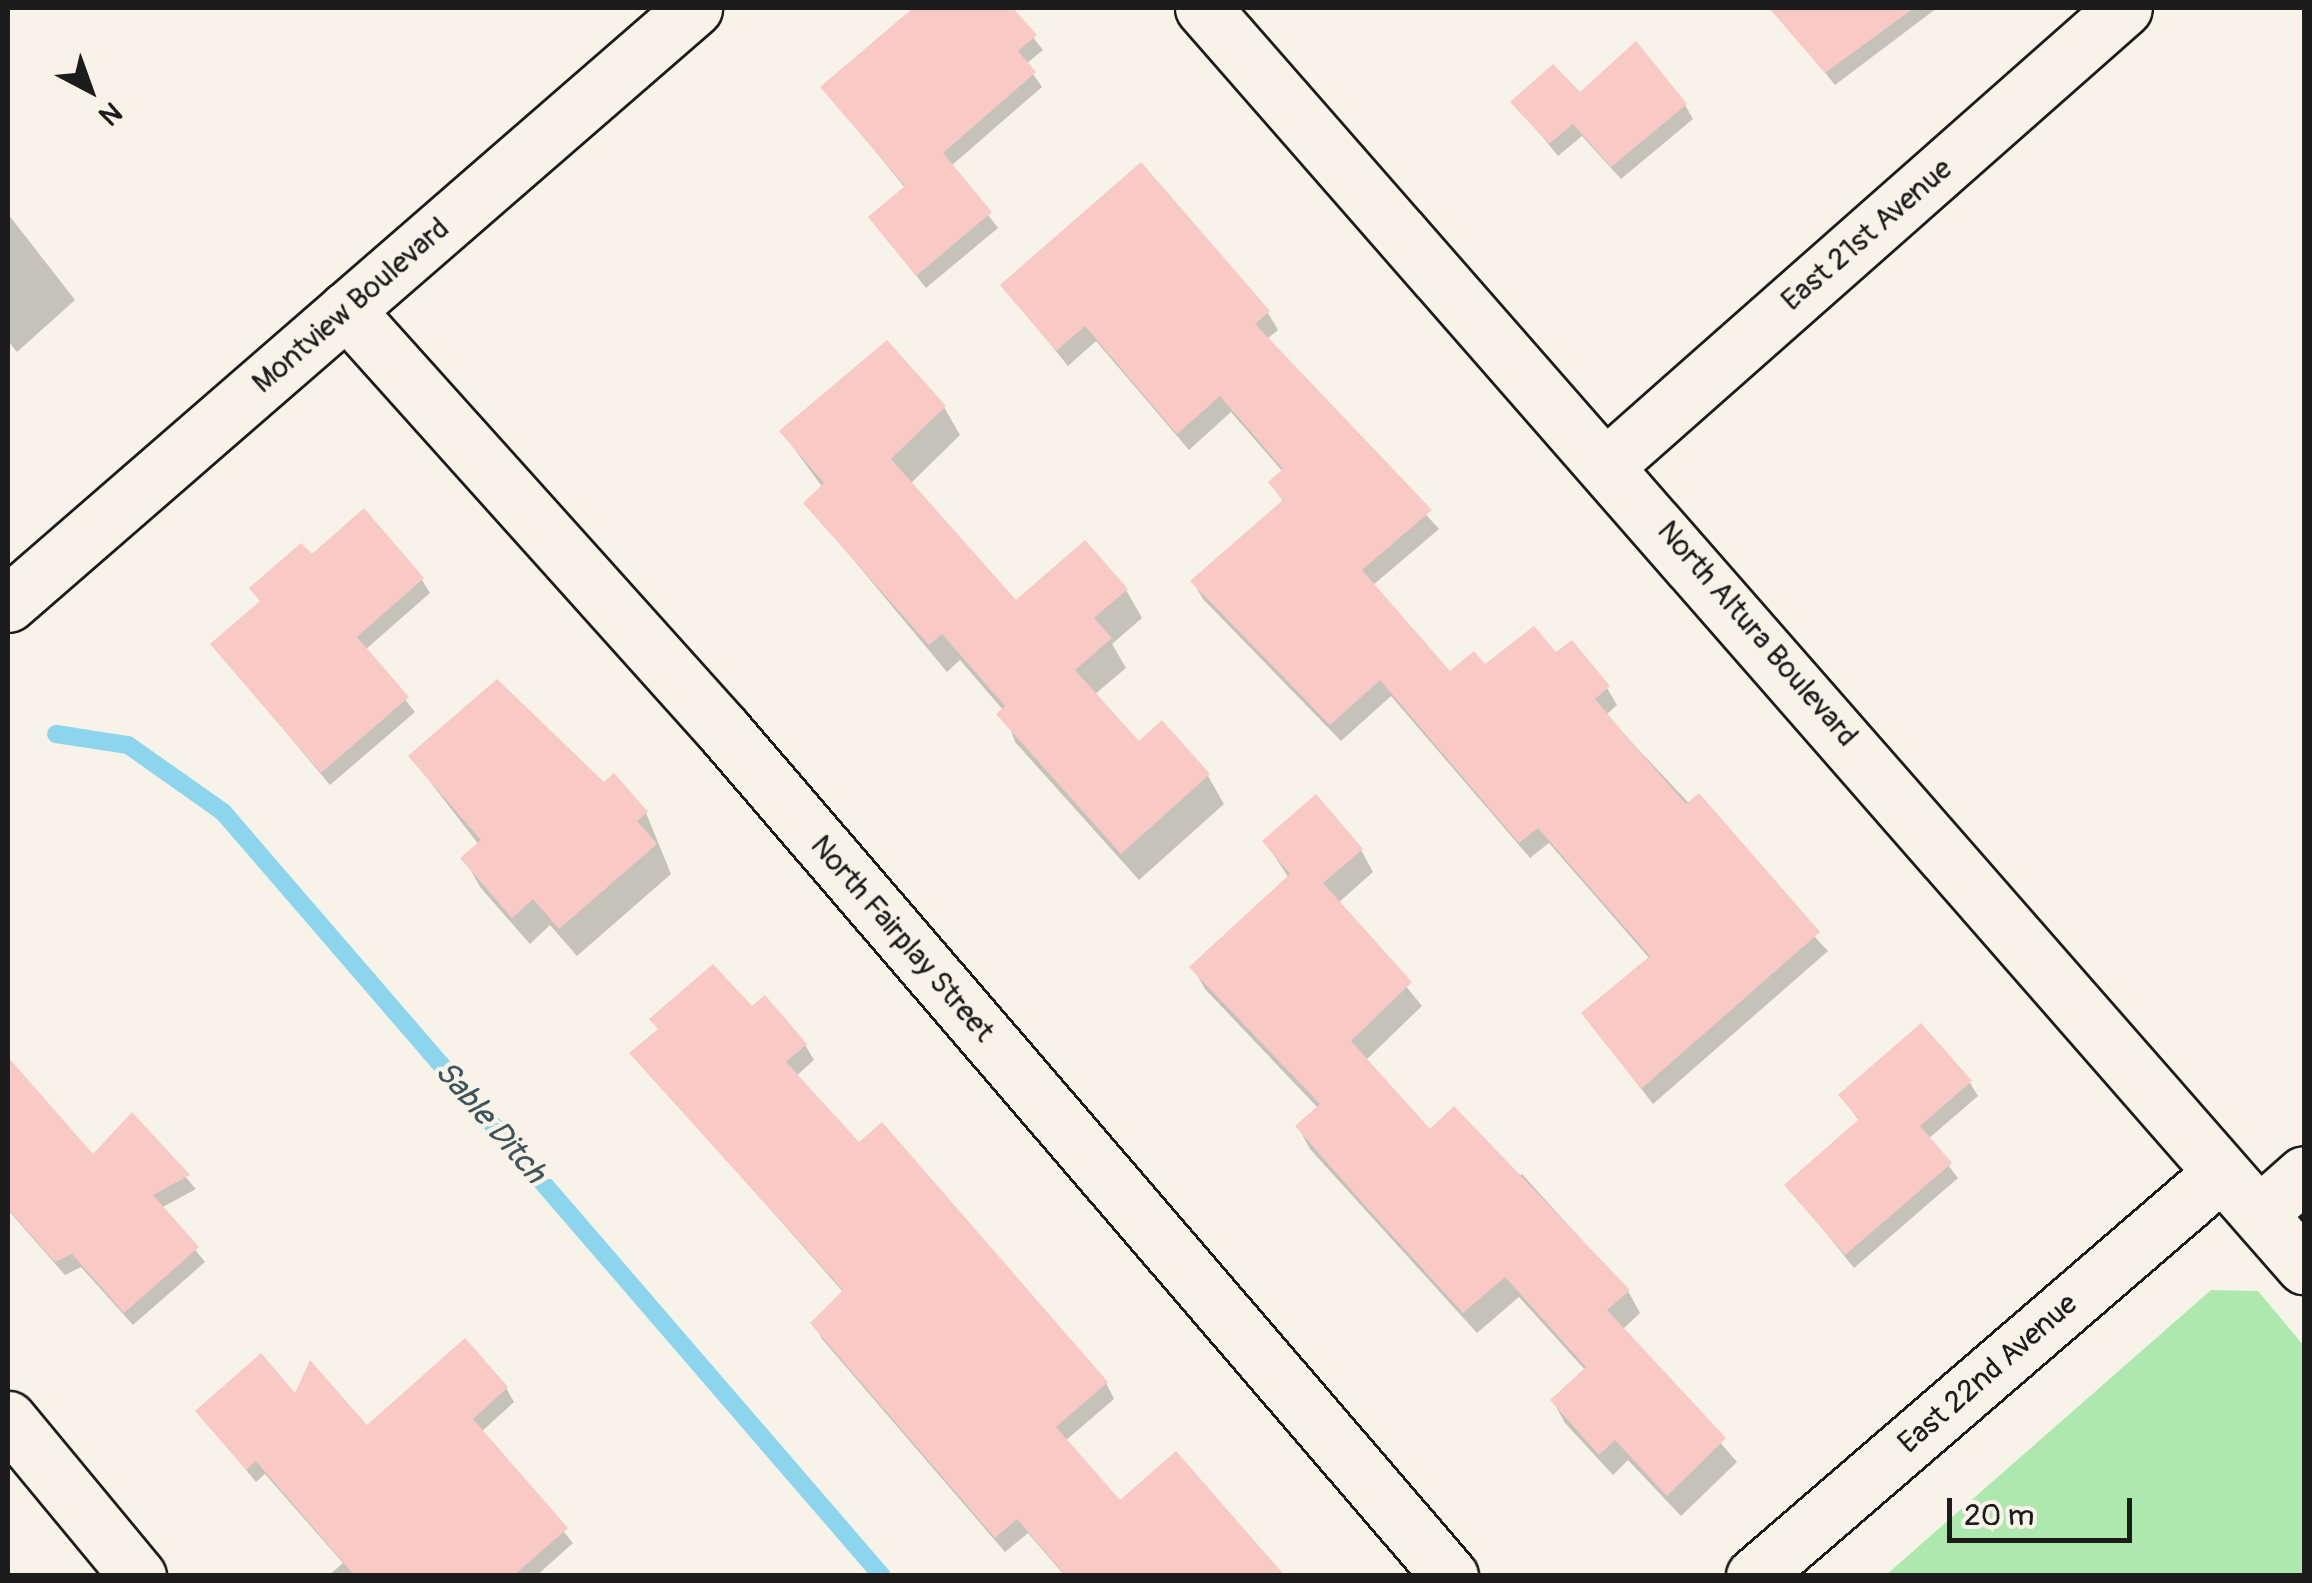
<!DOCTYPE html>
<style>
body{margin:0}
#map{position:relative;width:2312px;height:1583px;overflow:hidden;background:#f7f3e8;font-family:Pangolin,sans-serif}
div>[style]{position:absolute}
.green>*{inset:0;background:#ade9af}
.shadow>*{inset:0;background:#0003}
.stream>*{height:18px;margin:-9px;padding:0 9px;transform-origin:9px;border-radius:9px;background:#8cd5ec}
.building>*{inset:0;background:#f9c9c5}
.roads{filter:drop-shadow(2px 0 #1c1c1c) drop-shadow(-2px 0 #1c1c1c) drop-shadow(0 2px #1c1c1c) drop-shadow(0 -2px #1c1c1c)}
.minor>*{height:55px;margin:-27.5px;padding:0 27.5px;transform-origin:27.5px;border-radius:27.5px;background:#f7f3e8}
span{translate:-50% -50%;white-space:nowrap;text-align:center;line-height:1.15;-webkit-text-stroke:9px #f7f3e8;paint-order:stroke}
.street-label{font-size:30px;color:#1c1c1c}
.water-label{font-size:32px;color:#3e545a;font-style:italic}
.frame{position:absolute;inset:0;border:10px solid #1c1c1c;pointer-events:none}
.north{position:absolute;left:40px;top:40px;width:100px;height:100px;-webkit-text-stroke:8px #f7f3e8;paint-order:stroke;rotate:139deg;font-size:28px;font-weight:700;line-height:40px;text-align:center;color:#1c1c1c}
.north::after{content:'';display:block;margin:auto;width:35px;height:45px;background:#1c1c1c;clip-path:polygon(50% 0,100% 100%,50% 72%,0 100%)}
.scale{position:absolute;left:1947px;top:1498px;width:185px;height:45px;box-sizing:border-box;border:5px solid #1c1c1c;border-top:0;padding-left:12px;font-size:30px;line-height:35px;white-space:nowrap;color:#1c1c1c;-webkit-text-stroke:8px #f7f3e8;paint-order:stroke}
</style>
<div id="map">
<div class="green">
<div style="clip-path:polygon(2211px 1290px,2258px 1291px,2304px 1346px,2304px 1575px,1886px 1575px)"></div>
</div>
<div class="shadow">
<div style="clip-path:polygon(917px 8px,1010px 8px,1043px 50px,1026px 64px,1042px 87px,951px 166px,998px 228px,926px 288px,871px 218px,906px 189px,824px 88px)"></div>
<div style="clip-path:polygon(1802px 8px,1937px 8px,1835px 85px,1785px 23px)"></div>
<div style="clip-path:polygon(1580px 96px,1685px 105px,1693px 119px,1621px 179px,1582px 136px,1558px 156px,1514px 102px)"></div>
<div style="clip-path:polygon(8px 214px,75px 300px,17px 352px,8px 341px)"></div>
<div style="clip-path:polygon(1003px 286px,1268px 313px,1278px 330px,1267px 339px,1439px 529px,1372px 586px,1450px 674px,1556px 656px,1607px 688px,1617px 705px,1606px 715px,1828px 951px,1653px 1104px,1584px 1014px,1650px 959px,1549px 843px,1530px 858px,1391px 696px,1341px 741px,1203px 599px,1193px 582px,1284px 503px,1271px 483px,1283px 472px,1231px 412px,1189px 450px,1096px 341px,1068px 366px)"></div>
<div style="clip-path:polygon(944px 407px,960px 435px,910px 484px,1016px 603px,1126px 590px,1142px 618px,1112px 644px,1126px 668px,1094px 695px,1139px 745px,1208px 776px,1224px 804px,1139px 880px,1015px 742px,1004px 711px,960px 660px,947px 672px,806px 503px,823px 488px,782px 432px)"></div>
<div style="clip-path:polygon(422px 580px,430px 593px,365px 650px,415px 712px,330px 785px,213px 645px,261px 603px,252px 589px)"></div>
<div style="clip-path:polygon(411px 757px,604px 786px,646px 813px,671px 874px,577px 956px,550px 925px,530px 944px,480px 887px,464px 858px,479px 845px)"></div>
<div style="clip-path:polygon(1265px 842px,1361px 850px,1373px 872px,1338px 903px,1422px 1006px,1366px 1060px,1430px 1132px,1516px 1179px,1522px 1174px,1628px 1291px,1640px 1313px,1622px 1330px,1737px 1462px,1681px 1516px,1628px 1460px,1613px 1475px,1565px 1423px,1553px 1401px,1586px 1371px,1519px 1297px,1477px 1333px,1310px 1149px,1298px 1127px,1318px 1108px,1205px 989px,1193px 967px,1289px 878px)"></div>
<div style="clip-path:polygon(752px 1009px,805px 1045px,814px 1060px,796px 1076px,859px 1145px,1106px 1383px,1114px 1399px,1065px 1441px,1120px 1504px,1176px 1454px,1285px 1576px,1065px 1576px,1028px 1533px,1005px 1552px,822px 1339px,814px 1324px,844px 1293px,633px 1054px,659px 1031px,652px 1019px)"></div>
<div style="clip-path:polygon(8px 1061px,93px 1157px,132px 1116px,196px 1189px,161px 1208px,205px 1262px,133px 1325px,81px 1267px,65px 1275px,8px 1210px)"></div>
<div style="clip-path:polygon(1970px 1083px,1978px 1096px,1928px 1139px,1958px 1178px,1854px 1268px,1788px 1186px,1860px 1122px,1841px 1096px)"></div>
<div style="clip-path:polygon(506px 1388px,514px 1402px,481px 1432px,573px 1543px,536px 1576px,328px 1576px,343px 1563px,265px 1474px,256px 1482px,198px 1411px,296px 1398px,366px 1429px)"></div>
</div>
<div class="stream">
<div style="left:56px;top:734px;width:73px;rotate:8.7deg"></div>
<div style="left:128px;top:745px;width:116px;rotate:35.2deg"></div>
<div style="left:223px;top:812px;width:1009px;rotate:49.22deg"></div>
</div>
<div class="building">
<div style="clip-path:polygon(913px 8px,1013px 8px,1037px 35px,1018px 51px,1036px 72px,943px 153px,992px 212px,916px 276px,868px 217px,905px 186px,820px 87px)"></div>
<div style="clip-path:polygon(1769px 8px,1914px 8px,1825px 73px)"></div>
<div style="clip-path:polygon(1636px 41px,1687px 104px,1611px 167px,1573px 124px,1549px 144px,1510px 102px,1553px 64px,1580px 92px)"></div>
<div style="clip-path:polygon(1141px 162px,1270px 311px,1255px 324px,1432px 510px,1362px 570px,1450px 671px,1474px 651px,1485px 664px,1534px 626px,1556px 652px,1572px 640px,1610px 686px,1595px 699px,1633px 744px,1686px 804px,1699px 793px,1820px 932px,1641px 1089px,1581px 1013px,1650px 956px,1538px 828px,1519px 843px,1380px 680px,1330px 725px,1190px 581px,1283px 500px,1268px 482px,1283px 469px,1220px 396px,1177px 434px,1085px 326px,1056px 351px,1000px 285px)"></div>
<div style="clip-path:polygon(887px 340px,946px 406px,891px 459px,1016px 600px,1085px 540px,1128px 589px,1094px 618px,1112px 638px,1075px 670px,1139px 741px,1162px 720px,1210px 774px,1121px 854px,996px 714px,1005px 706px,942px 634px,929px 645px,803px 503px,824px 483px,779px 431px)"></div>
<div style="clip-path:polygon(364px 508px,424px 578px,357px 637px,409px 697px,321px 773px,210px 644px,260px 601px,249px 588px,301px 543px,312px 554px)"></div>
<div style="clip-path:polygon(497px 679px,604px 782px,614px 773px,648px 812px,637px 821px,657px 844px,559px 929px,533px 899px,512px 918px,460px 858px,481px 840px,408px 756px)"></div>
<div style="clip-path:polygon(1316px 794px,1363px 849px,1323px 883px,1412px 982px,1351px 1041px,1430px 1129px,1454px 1106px,1630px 1290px,1607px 1310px,1726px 1438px,1667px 1496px,1615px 1440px,1599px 1455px,1550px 1400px,1586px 1367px,1505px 1277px,1463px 1313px,1368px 1209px,1295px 1126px,1320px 1104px,1189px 967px,1290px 874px,1262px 841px)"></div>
<div style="clip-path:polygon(713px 964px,752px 1006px,765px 995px,807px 1044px,786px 1062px,859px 1142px,882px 1122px,1108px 1382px,1056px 1427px,1120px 1500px,1176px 1451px,1285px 1576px,1066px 1576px,1017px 1519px,995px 1538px,810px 1323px,843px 1290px,629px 1053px,658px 1029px,649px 1019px)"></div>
<div style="clip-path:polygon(1921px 1023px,1972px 1081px,1920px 1126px,1952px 1163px,1845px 1255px,1784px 1185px,1859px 1119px,1838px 1095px)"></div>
<div style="clip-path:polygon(8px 1057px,93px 1154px,132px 1112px,190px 1175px,153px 1195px,199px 1247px,124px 1313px,72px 1254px,55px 1262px,8px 1209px)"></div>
<div style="clip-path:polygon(465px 1338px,508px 1387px,473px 1419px,568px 1528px,513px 1576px,355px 1576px,256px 1461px,246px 1470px,195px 1411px,261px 1353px,295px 1393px,310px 1360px,367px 1425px)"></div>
</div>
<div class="roads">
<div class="minor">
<div style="left:1203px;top:8px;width:1672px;rotate:48.81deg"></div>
<div style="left:346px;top:310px;width:566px;rotate:48.08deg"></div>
<div style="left:724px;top:731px;width:1114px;rotate:49.33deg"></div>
<div style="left:1609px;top:463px;width:687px;rotate:-41.46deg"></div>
<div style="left:8px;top:604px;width:909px;rotate:-40.98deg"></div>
<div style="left:2261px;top:1212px;width:57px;rotate:-41.5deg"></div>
<div style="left:8px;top:1419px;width:204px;rotate:50.4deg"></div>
<div style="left:1754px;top:1576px;width:617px;rotate:-40.79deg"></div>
</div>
</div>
<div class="street-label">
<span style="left:1867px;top:235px;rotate:-41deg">East 21st Avenue</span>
<span style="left:351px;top:306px;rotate:-41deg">Montview Boulevard</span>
<span style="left:1757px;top:634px;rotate:49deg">North Altura Boulevard</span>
<span style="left:902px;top:939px;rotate:49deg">North Fairplay Street</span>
<span style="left:1988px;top:1374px;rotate:-41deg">East 22nd Avenue</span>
</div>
<div class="water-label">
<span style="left:490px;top:1122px;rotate:49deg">Sable Ditch</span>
</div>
<div class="frame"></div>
<div class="north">N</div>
<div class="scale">20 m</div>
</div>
